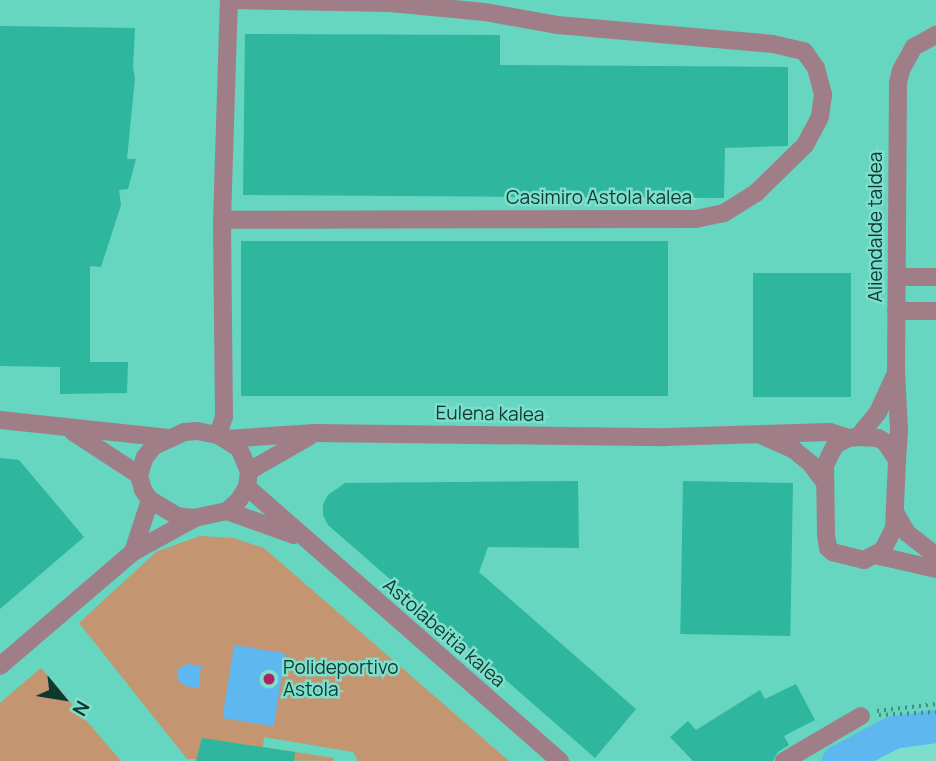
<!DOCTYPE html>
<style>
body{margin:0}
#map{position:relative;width:936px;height:761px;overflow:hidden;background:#7ddfcb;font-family:Manrope,sans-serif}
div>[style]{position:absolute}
.built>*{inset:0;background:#66d6c0}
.green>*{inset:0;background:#c39571}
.water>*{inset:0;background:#5eb7ef;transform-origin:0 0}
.river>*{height:33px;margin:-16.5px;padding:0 16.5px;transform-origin:16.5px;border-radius:16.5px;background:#5eb7ef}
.building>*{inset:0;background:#2eb69f;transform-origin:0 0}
.path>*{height:3.5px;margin-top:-1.75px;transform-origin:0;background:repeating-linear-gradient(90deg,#478e80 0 2px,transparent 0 7px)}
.minor>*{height:18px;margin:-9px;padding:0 9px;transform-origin:9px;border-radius:9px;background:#a07e88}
.dots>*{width:19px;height:19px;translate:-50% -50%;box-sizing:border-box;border:4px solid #7ddfcb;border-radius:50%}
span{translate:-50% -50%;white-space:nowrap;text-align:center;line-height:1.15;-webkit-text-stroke:5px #7ddfcb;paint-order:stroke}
.street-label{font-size:19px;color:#0e3931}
.poi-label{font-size:19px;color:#0e3931}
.left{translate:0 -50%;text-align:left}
.north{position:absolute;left:28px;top:663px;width:70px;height:70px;-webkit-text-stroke:5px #7ddfcb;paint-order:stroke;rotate:120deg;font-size:19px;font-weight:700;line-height:28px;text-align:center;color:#0e3931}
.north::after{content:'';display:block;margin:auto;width:24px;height:32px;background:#0e3931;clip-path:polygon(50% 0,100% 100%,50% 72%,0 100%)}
</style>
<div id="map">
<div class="built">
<div style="clip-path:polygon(0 0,936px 0,936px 715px,883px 725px,823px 761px,0 761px)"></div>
</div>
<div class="green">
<div style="clip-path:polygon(200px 536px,233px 538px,264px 548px,509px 761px,358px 761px,353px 752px,264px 737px,263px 747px,334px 758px,333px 761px,187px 759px,79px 623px,156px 552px)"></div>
<div style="clip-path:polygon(41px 668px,121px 761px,0 761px,0 703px)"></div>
</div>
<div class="water">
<div style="left:234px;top:645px;width:52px;height:74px;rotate:9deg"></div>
<div style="clip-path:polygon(187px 664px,201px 666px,199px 688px,185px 686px,177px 679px,178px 669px)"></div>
</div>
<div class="river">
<div style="left:838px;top:761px;width:62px;rotate:-27.8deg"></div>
<div style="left:893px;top:732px;width:43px;rotate:-7.9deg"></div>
</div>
<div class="building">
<div style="clip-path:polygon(0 26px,135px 28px,133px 68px,135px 78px,127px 159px,136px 159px,128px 189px,119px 190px,121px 205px,101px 267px,90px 266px,90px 362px,128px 362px,127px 393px,60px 394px,60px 367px,0 366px)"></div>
<div style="clip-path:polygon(245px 34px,500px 35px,500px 65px,788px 67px,788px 146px,725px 148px,724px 198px,243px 195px)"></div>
<div style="left:241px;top:241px;width:427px;height:155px"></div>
<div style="left:753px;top:273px;width:98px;height:124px"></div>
<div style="clip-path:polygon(0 458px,19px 460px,84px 537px,0 609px)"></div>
<div style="clip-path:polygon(578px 481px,579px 548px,488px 547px,479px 572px,636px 709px,595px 758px,328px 525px,323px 515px,323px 504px,328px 495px,345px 483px)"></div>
<div style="left:683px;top:481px;width:110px;height:153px;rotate:1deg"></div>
<div style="clip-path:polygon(796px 684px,815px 720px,784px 736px,789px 745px,778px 752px,773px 761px,693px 761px,670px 737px,688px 721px,696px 730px,760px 690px,765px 699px)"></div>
<div style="clip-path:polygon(202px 738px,295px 752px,294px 761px,196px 761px)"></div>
</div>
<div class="path">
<div style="left:877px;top:711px;width:59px;rotate:-6.8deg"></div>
<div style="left:879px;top:715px;width:57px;rotate:-3deg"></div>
</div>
<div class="minor">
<div style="left:897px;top:277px;width:39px"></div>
<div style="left:896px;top:311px;width:40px"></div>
<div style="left:0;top:420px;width:170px;rotate:6.1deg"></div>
<div style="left:197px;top:431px;width:21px;rotate:11deg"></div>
<div style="left:218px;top:435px;width:25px;rotate:32deg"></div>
<div style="left:239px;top:448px;width:25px;rotate:67deg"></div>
<div style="left:249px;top:471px;width:16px;rotate:97deg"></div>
<div style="left:247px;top:487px;width:15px;rotate:122deg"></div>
<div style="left:239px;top:500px;width:16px;rotate:137deg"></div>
<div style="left:227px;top:511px;width:33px;rotate:168deg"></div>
<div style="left:195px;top:518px;width:18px;rotate:-174deg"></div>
<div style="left:177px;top:516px;width:31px;rotate:-149deg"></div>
<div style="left:150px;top:500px;width:12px;rotate:-125deg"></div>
<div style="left:143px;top:490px;width:16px;rotate:-105deg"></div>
<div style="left:139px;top:475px;width:19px;rotate:-72deg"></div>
<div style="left:145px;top:457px;width:14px;rotate:-51deg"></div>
<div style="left:154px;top:446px;width:33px;rotate:-25deg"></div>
<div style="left:184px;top:432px;width:13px;rotate:-4deg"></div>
<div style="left:73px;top:432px;width:79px;rotate:33.1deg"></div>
<div style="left:218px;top:435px;width:20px;rotate:-72deg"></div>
<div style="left:224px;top:416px;width:196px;rotate:-90.6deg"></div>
<div style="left:222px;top:220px;width:220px;rotate:-88.2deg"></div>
<div style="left:229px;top:0;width:161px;rotate:1.1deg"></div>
<div style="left:390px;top:3px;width:95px;rotate:5.4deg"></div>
<div style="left:485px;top:12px;width:73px;rotate:10.2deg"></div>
<div style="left:557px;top:25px;width:217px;rotate:5deg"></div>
<div style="left:773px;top:44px;width:32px;rotate:13deg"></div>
<div style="left:804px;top:51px;width:21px;rotate:55deg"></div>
<div style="left:816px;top:68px;width:28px;rotate:75deg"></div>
<div style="left:823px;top:95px;width:22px;rotate:98deg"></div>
<div style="left:820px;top:117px;width:32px;rotate:118deg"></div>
<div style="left:805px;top:145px;width:69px;rotate:135.6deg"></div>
<div style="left:756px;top:193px;width:38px;rotate:148deg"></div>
<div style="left:724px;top:213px;width:29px;rotate:168deg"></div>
<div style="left:696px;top:219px;width:474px;rotate:179.9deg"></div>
<div style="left:763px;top:436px;width:34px;rotate:24deg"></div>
<div style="left:794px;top:450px;width:22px;rotate:39deg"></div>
<div style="left:811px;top:464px;width:20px;rotate:53deg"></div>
<div style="left:858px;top:437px;width:20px;rotate:3deg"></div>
<div style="left:878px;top:438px;width:8px;rotate:30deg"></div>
<div style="left:885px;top:442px;width:22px;rotate:56deg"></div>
<div style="left:897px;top:460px;width:68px;rotate:92.5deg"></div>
<div style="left:894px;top:528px;width:25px;rotate:117deg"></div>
<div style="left:883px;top:550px;width:21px;rotate:152deg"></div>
<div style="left:864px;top:560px;width:32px;rotate:-166deg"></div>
<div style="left:833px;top:552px;width:6px;rotate:-141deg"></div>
<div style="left:828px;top:548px;width:14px;rotate:-98deg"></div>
<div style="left:826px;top:534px;width:69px;rotate:-90.8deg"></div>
<div style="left:825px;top:465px;width:22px;rotate:-63deg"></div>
<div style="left:835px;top:445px;width:15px;rotate:-28deg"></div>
<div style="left:848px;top:438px;width:10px;rotate:-6deg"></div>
<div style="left:858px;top:437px;width:32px;rotate:-51deg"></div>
<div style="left:878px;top:412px;width:41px;rotate:-65.3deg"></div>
<div style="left:225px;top:439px;width:90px;rotate:-3.8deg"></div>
<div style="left:315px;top:433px;width:350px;rotate:0.7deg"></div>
<div style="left:665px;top:437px;width:165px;rotate:-1.7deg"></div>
<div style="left:830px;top:432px;width:19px;rotate:18deg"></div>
<div style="left:897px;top:460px;width:30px;rotate:-86deg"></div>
<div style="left:899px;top:430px;width:59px;rotate:-92.9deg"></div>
<div style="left:896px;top:371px;width:288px;rotate:-89.6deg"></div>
<div style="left:898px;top:83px;width:13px;rotate:-77deg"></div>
<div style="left:901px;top:70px;width:26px;rotate:-61deg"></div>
<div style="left:914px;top:47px;width:25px;rotate:-29deg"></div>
<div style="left:249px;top:471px;width:70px;rotate:-29.8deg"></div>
<div style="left:247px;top:487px;width:416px;rotate:41.2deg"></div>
<div style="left:227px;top:511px;width:71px;rotate:19.7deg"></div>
<div style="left:896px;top:514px;width:22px;rotate:60deg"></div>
<div style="left:907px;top:533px;width:37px;rotate:38deg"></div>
<div style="left:133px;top:552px;width:55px;rotate:-71.9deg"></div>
<div style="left:875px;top:555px;width:63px;rotate:12.9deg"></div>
<div style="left:0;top:666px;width:175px;rotate:-40.6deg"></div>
<div style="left:133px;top:552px;width:71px;rotate:-28.7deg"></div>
<div style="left:784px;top:761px;width:89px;rotate:-30.3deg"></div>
</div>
<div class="dots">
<div style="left:269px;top:679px;background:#ad2262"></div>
</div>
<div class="street-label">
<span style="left:599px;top:198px">Casimiro Astola kalea</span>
<span style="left:876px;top:227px;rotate:-90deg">Aliendalde taldea</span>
<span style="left:490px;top:414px;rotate:1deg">Eulena kalea</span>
<span style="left:444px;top:633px;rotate:41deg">Astolabeitia kalea</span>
</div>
<div class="poi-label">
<span class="left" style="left:283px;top:679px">Polideportivo<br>Astola</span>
</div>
<div class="north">N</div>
</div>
